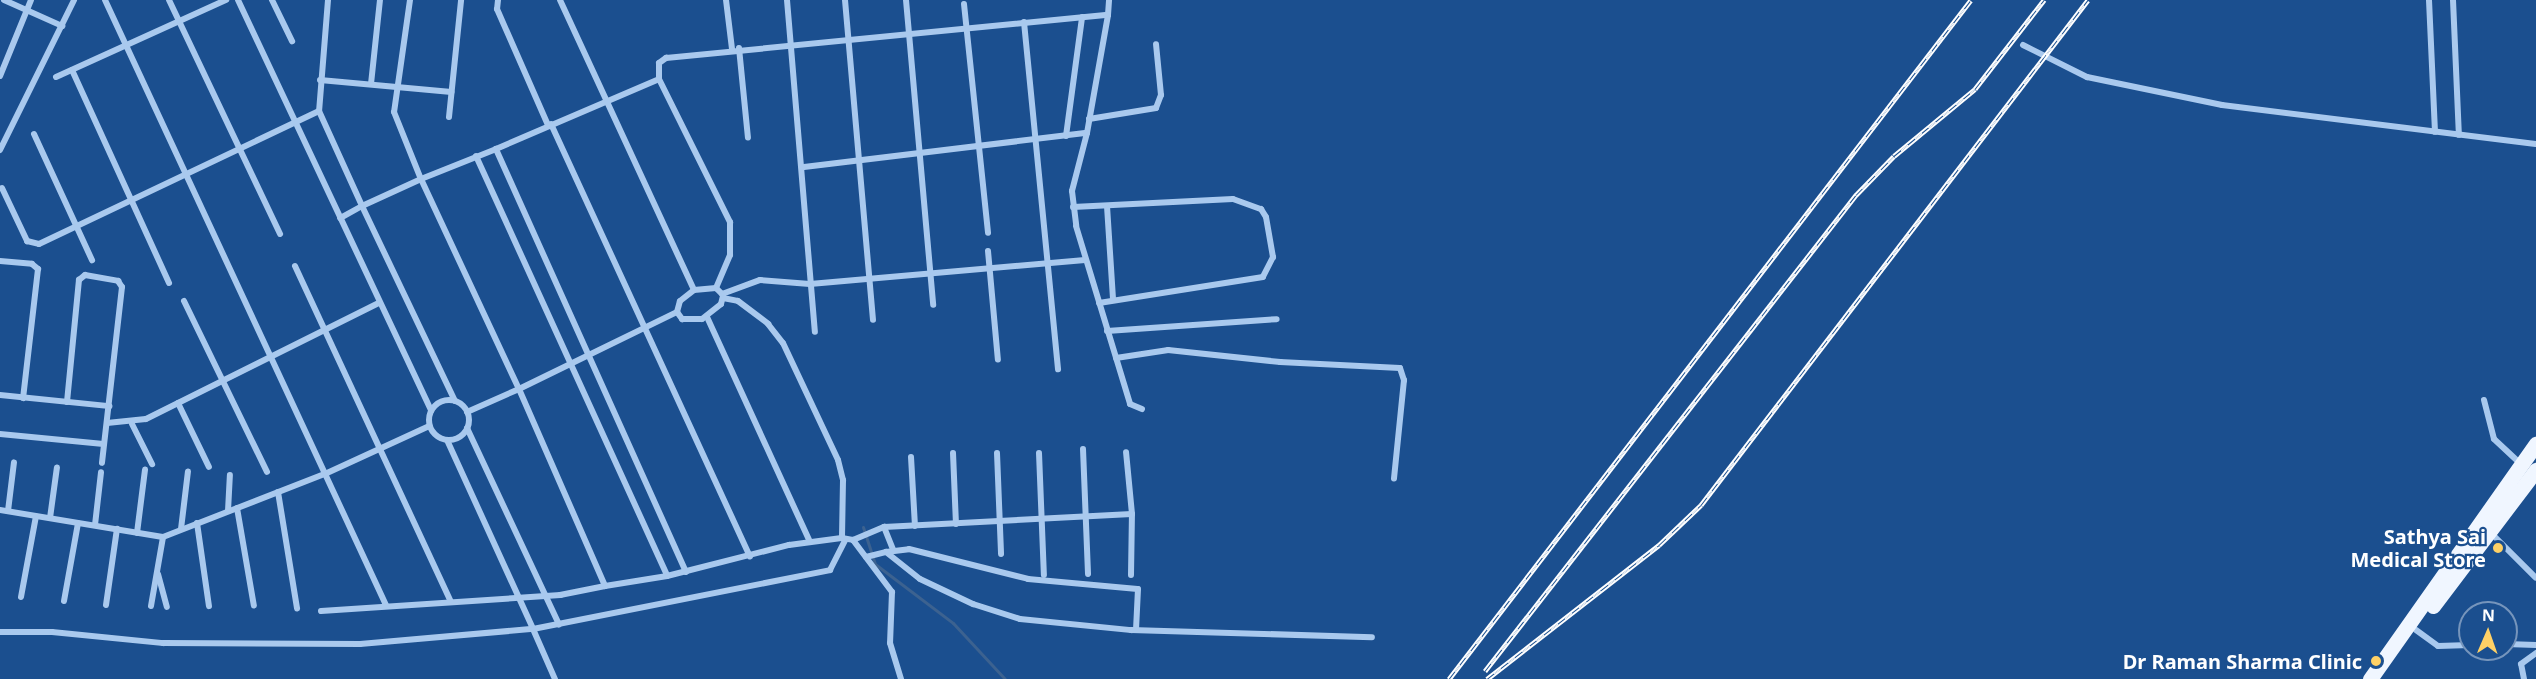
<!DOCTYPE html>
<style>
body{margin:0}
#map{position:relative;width:2536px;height:679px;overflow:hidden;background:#1b4f8f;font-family:"Noto Sans",sans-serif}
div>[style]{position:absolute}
.stream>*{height:3px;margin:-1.5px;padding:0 1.5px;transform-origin:1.5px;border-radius:1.5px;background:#3c6290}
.street>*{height:6px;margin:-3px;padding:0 3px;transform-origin:3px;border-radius:3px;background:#a9c9ee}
.street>.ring{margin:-3px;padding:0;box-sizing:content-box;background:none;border:6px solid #a9c9ee;border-radius:50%}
.primary>*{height:15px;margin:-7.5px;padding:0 7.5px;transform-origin:7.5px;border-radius:7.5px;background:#f0f6ff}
.rail>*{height:5px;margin-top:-2.5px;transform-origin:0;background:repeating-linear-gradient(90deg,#1b4f8f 0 9px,#fff 0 18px);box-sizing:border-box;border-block:2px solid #fff}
.dots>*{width:16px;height:16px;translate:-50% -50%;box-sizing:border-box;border:3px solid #1b4f8f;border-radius:50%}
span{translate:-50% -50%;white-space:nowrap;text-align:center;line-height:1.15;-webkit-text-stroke:4.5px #1b4f8f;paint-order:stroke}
.poi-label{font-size:20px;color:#fff;font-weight:700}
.right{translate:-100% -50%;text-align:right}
.north{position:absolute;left:2458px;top:601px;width:60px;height:60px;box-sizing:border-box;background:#1b4f8f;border:2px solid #7695bc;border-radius:50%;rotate:2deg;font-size:16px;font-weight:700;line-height:24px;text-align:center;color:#fff}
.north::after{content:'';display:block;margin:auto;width:21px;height:27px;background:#ffd166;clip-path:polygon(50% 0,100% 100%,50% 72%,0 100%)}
</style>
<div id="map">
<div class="stream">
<div style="left:863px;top:527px;width:39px;rotate:72deg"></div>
<div style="left:875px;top:564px;width:98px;rotate:37.1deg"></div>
<div style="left:953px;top:623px;width:76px;rotate:47.1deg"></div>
</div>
<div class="street">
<div style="left:4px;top:0;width:64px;rotate:24.1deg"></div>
<div style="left:105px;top:0;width:667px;rotate:65.09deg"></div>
<div style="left:169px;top:0;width:259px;rotate:64.6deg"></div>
<div style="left:238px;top:0;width:454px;rotate:64.8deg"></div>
<div style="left:272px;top:0;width:46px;rotate:64deg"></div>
<div style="left:328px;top:0;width:111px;rotate:94.6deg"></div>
<div style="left:319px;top:111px;width:104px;rotate:65.6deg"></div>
<div style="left:362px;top:206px;width:25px;rotate:151deg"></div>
<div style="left:410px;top:0;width:113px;rotate:98.1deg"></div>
<div style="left:394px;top:112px;width:72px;rotate:68.1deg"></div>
<div style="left:421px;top:179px;width:81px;rotate:-21.8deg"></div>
<div style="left:498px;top:0;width:9px;rotate:96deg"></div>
<div style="left:497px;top:9px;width:127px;rotate:66.3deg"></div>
<div style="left:560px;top:0;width:319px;rotate:65.2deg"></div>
<div style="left:726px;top:0;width:49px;rotate:83deg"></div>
<div style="left:787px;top:0;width:333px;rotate:85.2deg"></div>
<div style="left:845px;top:0;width:321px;rotate:85deg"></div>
<div style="left:906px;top:0;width:306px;rotate:84.9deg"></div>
<div style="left:2429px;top:0;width:132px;rotate:87.4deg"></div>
<div style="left:2453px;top:0;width:135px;rotate:87.5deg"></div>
<div style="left:964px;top:4px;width:230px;rotate:84deg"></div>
<div style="left:1024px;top:22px;width:349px;rotate:84.4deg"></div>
<div style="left:2023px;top:45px;width:72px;rotate:26.6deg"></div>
<div style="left:2087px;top:77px;width:138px;rotate:11.7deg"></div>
<div style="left:2222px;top:105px;width:316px;rotate:7.1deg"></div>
<div style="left:739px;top:48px;width:90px;rotate:84.3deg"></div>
<div style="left:72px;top:70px;width:234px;rotate:65.5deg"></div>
<div style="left:0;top:76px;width:82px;rotate:-67.8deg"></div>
<div style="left:56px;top:77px;width:187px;rotate:-24.4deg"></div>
<div style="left:659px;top:79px;width:16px;rotate:-90deg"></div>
<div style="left:659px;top:63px;width:9px;rotate:-36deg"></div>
<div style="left:666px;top:58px;width:444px;rotate:-5.6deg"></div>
<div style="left:1108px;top:15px;width:15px;rotate:-86deg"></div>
<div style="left:320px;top:80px;width:132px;rotate:5.2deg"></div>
<div style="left:371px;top:84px;width:84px;rotate:-83.9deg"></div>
<div style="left:449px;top:117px;width:118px;rotate:-84.1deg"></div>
<div style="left:1089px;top:119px;width:68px;rotate:-9.3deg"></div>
<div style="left:1156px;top:108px;width:14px;rotate:-69deg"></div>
<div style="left:1161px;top:95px;width:51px;rotate:-95.6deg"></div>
<div style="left:551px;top:124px;width:476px;rotate:65.3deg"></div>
<div style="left:1087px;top:133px;width:60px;rotate:104.5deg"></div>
<div style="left:1072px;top:191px;width:35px;rotate:83deg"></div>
<div style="left:1076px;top:226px;width:186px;rotate:73.1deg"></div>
<div style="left:1130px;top:404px;width:13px;rotate:23deg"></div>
<div style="left:34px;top:134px;width:139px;rotate:65.3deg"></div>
<div style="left:1066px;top:136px;width:120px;rotate:-82.3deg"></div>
<div style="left:0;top:150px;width:167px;rotate:-63.7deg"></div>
<div style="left:476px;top:156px;width:461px;rotate:65.5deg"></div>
<div style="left:804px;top:167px;width:285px;rotate:-6.9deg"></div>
<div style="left:1087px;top:133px;width:120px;rotate:-79.9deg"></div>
<div style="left:2px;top:188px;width:59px;rotate:64.7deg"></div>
<div style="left:27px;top:241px;width:12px;rotate:14deg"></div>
<div style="left:39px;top:244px;width:310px;rotate:-25.4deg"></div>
<div style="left:1107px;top:206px;width:94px;rotate:86.3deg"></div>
<div style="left:1073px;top:207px;width:160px;rotate:-2.9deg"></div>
<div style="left:1233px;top:199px;width:30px;rotate:20deg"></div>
<div style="left:1261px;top:209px;width:9px;rotate:58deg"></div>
<div style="left:1266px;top:217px;width:41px;rotate:80.1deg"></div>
<div style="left:1273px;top:257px;width:22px;rotate:117deg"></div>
<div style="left:1263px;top:277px;width:166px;rotate:171deg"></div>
<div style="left:988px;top:251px;width:109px;rotate:84.8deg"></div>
<div style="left:0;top:261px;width:32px;rotate:5deg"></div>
<div style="left:32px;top:264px;width:8px;rotate:40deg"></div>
<div style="left:38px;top:269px;width:130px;rotate:96.6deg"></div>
<div style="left:295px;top:266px;width:370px;rotate:65.1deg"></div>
<div style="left:722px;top:294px;width:40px;rotate:-20.2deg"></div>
<div style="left:760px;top:280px;width:50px;rotate:4.6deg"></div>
<div style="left:810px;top:284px;width:276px;rotate:-5deg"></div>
<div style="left:723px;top:298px;width:15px;rotate:11deg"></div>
<div style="left:738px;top:301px;width:38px;rotate:37deg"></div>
<div style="left:768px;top:324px;width:24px;rotate:52deg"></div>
<div style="left:783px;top:343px;width:129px;rotate:64.8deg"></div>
<div style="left:838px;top:460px;width:21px;rotate:76deg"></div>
<div style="left:843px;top:480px;width:58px;rotate:91deg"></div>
<div style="left:842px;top:538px;width:11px;rotate:10deg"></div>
<div style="left:853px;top:540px;width:65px;rotate:53.1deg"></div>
<div style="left:892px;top:592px;width:51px;rotate:92.2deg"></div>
<div style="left:890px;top:643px;width:38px;rotate:73deg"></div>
<div style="left:184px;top:301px;width:190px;rotate:64.1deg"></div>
<div style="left:677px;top:312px;width:9px;rotate:54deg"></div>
<div style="left:682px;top:319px;width:20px"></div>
<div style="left:702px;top:319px;width:24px;rotate:-38deg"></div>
<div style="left:721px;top:304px;width:8px;rotate:-76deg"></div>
<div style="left:707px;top:317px;width:247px;rotate:65.4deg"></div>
<div style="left:1107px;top:331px;width:170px;rotate:-4deg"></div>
<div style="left:1116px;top:358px;width:53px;rotate:-8.7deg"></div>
<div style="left:1168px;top:350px;width:113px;rotate:6.1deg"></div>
<div style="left:1280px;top:362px;width:120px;rotate:2.9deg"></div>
<div style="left:1400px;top:368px;width:13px;rotate:72deg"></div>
<div style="left:1404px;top:380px;width:99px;rotate:95.8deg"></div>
<div style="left:0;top:395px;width:110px;rotate:5.8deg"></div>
<div style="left:2484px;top:400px;width:40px;rotate:75.6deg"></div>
<div style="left:2494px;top:439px;width:37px;rotate:43deg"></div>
<div class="ring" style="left:429px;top:400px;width:34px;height:34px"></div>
<div style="left:455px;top:401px;width:216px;rotate:-115.5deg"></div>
<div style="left:362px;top:206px;width:65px;rotate:-24.6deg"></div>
<div style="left:421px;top:179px;width:232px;rotate:65deg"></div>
<div style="left:519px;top:389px;width:176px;rotate:-26deg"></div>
<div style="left:677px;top:312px;width:11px;rotate:-75deg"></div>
<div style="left:680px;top:301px;width:18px;rotate:-38deg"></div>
<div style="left:694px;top:290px;width:22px;rotate:-5deg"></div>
<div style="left:716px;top:288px;width:8px;rotate:45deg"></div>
<div style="left:67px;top:402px;width:123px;rotate:-84.4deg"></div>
<div style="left:79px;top:280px;width:8px;rotate:-40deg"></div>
<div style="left:85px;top:275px;width:34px;rotate:10deg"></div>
<div style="left:118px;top:281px;width:7px;rotate:56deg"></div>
<div style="left:122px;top:287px;width:177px;rotate:96.5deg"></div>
<div style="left:178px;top:403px;width:71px;rotate:64.2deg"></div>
<div style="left:467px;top:412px;width:57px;rotate:-23.9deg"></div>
<div style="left:519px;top:389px;width:215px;rotate:66.4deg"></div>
<div style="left:605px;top:586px;width:63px;rotate:-9.2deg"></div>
<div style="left:667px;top:576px;width:126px;rotate:-14.3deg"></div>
<div style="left:789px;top:545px;width:53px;rotate:-7.5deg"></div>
<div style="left:107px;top:423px;width:39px;rotate:-6deg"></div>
<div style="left:146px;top:419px;width:260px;rotate:-26.5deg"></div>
<div style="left:132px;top:424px;width:45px;rotate:63.4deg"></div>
<div style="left:467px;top:428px;width:217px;rotate:64.9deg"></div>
<div style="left:0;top:434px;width:104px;rotate:5.5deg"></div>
<div style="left:447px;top:440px;width:208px;rotate:65.5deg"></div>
<div style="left:533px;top:629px;width:303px;rotate:-11.2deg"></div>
<div style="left:830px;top:570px;width:34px;rotate:-63deg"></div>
<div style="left:1083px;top:449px;width:125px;rotate:87.7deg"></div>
<div style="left:953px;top:453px;width:71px;rotate:87.6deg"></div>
<div style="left:997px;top:453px;width:101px;rotate:87.7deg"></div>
<div style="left:1039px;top:453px;width:122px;rotate:87.7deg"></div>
<div style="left:911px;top:457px;width:69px;rotate:86.7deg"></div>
<div style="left:278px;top:492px;width:118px;rotate:80.7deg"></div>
<div style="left:237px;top:508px;width:99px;rotate:80.2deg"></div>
<div style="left:0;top:510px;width:165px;rotate:9.4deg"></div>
<div style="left:163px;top:537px;width:176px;rotate:-21.3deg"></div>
<div style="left:327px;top:473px;width:112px;rotate:-24.7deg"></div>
<div style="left:8px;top:511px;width:49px;rotate:-83deg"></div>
<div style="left:228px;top:511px;width:36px;rotate:-87deg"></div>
<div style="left:50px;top:518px;width:51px;rotate:-82.2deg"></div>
<div style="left:197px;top:523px;width:84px;rotate:81.8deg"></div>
<div style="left:95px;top:525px;width:53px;rotate:-83.5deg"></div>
<div style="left:884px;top:527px;width:24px;rotate:68deg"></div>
<div style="left:181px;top:529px;width:58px;rotate:-83.1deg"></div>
<div style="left:2489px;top:531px;width:66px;rotate:45deg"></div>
<div style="left:137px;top:533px;width:64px;rotate:-82.8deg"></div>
<div style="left:853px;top:540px;width:34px;rotate:-23deg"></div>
<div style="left:884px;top:527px;width:248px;rotate:-3deg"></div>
<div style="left:1132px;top:514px;width:62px;rotate:-95.5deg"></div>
<div style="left:886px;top:552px;width:23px;rotate:-7deg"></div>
<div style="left:909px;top:549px;width:123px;rotate:14.1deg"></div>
<div style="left:1028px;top:579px;width:110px;rotate:5.2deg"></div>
<div style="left:1138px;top:589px;width:41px;rotate:92.8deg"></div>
<div style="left:866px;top:557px;width:21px;rotate:-14deg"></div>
<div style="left:886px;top:552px;width:43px;rotate:38.5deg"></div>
<div style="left:920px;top:579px;width:59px;rotate:25.3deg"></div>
<div style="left:973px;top:604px;width:49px;rotate:17.7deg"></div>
<div style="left:1020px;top:619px;width:112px;rotate:5.7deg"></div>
<div style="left:1131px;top:630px;width:241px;rotate:1.7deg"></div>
<div style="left:686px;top:572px;width:464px;rotate:-114.2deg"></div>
<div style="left:496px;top:149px;width:177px;rotate:-23.2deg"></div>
<div style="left:659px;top:79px;width:160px;rotate:63.6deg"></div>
<div style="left:730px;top:222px;width:33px;rotate:90deg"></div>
<div style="left:730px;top:255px;width:36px;rotate:113deg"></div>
<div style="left:158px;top:574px;width:34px;rotate:75deg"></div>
<div style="left:1131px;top:575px;width:61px;rotate:-89.1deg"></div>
<div style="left:21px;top:597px;width:82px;rotate:-79.5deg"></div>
<div style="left:64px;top:601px;width:79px;rotate:-79.8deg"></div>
<div style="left:106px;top:605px;width:77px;rotate:-81.8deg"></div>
<div style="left:151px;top:606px;width:70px;rotate:-80.1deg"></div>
<div style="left:321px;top:611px;width:240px;rotate:-3.8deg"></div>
<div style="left:560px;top:595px;width:46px;rotate:-11.3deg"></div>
<div style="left:2416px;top:630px;width:27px;rotate:36deg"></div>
<div style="left:2438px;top:646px;width:32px;rotate:-2deg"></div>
<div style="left:0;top:632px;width:52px"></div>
<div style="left:52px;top:632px;width:112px;rotate:5.7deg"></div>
<div style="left:163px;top:643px;width:197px;rotate:0.3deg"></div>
<div style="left:360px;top:644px;width:174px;rotate:-5deg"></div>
<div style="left:533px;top:629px;width:55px;rotate:66.3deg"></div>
<div style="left:2506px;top:644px;width:30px;rotate:2deg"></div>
<div style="left:2524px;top:679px;width:15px;rotate:-101deg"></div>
<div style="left:2521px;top:664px;width:19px;rotate:-36deg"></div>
</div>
<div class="primary">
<div style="left:2433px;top:606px;width:171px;rotate:-52.9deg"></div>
<div style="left:2370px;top:679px;width:288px;rotate:-54.8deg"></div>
</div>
<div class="rail">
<div style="left:1485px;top:671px;width:604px;rotate:-52.07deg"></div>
<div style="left:1856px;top:195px;width:54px;rotate:-45.7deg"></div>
<div style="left:1894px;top:156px;width:105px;rotate:-39.6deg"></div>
<div style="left:1975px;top:89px;width:113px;rotate:-52.2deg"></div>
<div style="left:1449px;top:679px;width:856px;rotate:-52.45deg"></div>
<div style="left:1487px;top:679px;width:218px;rotate:-37.9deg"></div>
<div style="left:1659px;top:545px;width:58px;rotate:-43.6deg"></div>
<div style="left:1701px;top:505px;width:636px;rotate:-52.54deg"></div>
</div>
<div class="dots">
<div style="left:2498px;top:548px;background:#ffd166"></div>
<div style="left:2376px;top:661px;background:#ffd166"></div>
</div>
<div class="poi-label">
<span class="right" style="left:2486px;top:548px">Sathya Sai<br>Medical Store</span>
<span class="right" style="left:2362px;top:661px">Dr Raman Sharma Clinic</span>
</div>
<div class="north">N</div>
</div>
